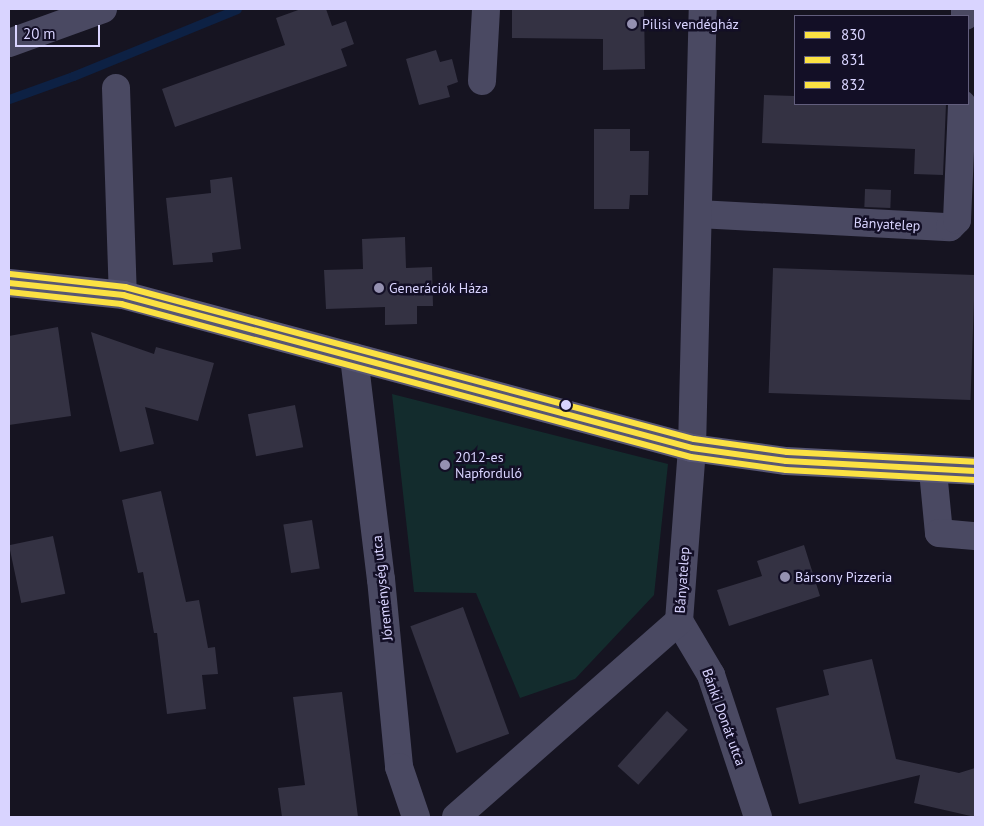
<!DOCTYPE html>
<meta charset="utf-8">
<style>
body{margin:0}
#map{position:relative;width:984px;height:826px;overflow:hidden;background:#161421;font-family:"PT Sans",sans-serif}
div>[style]{position:absolute}
.green>*{inset:0;background:#132c2d}
.stream>*{height:9px;margin:-4.5px;padding:0 4.5px;transform-origin:4.5px;border-radius:4.5px;background:#0d2144}
.building>*{inset:0;background:#343243;transform-origin:0 0}
.street>*{height:28px;margin:-14px;padding:0 14px;transform-origin:14px;border-radius:14px;background:#4a4962}
.secondary>*{height:28px;margin:-14px;padding:0 14px;transform-origin:14px;border-radius:14px;background:#575674}
.bus-1>*{height:6px;margin:-3px;padding:0 3px;transform-origin:3px;border-radius:3px;background:#fbe143}
.bus-2>*{height:6px;margin:-3px;padding:0 3px;transform-origin:3px;border-radius:3px;background:#fbe143}
.bus-3>*{height:6px;margin:-3px;padding:0 3px;transform-origin:3px;border-radius:3px;background:#fbe143}
.dots>*{width:14px;height:14px;translate:-50% -50%;box-sizing:border-box;border:2px solid #130f26;border-radius:50%}
span{translate:-50% -50%;white-space:nowrap;text-align:center;line-height:1.15;-webkit-text-stroke:5px #130f26;paint-order:stroke}
.poi-label{font-size:14px;color:#d9d4ff}
.left{translate:0 -50%;text-align:left}
.street-label{font-size:14px;color:#d9d4ff}
.frame{position:absolute;inset:0;border:10px solid #d9d4ff;pointer-events:none}
.legend{position:absolute;left:794px;top:15px;width:175px;height:90px;box-sizing:border-box;background:#130f26;border:1px solid #625e7d;margin:0;padding:6px 9px;list-style:none;font-size:15px;color:#d9d4ff}
.legend li{display:flex;align-items:center;gap:10px;height:25px}
.legend b{width:25px;border:1px solid #625e7d}
.scale{position:absolute;left:15px;top:25px;width:85px;height:22px;box-sizing:border-box;border:2px solid #d9d4ff;border-top:0;padding-left:6px;font-size:15px;line-height:18px;white-space:nowrap;color:#d9d4ff;-webkit-text-stroke:4px #130f26;paint-order:stroke}
</style>
<div id="map">
<div class="green">
<div style="clip-path:polygon(392px 394px,668px 464px,654px 595px,575px 679px,520px 698px,476px 593px,414px 592px)"></div>
</div>
<div class="stream">
<div style="left:9px;top:99px;width:68px;rotate:-19.8deg"></div>
<div style="left:73px;top:76px;width:177px;rotate:-22.2deg"></div>
</div>
<div class="building">
<div style="clip-path:polygon(301px 9px,326px 9px,332px 26px,346px 21px,354px 44px,341px 49px,347px 66px,175px 127px,162px 89px,285px 45px,276px 18px)"></div>
<div style="clip-path:polygon(512px 9px,644px 9px,645px 69px,603px 70px,603px 39px,512px 38px)"></div>
<div style="clip-path:polygon(436px 50px,440px 62px,452px 59px,458px 82px,447px 86px,450px 97px,419px 105px,406px 59px)"></div>
<div style="clip-path:polygon(764px 95px,795px 96px,795px 104px,946px 104px,943px 175px,914px 174px,915px 149px,762px 143px)"></div>
<div style="clip-path:polygon(594px 129px,630px 129px,630px 151px,649px 151px,648px 195px,630px 195px,629px 209px,594px 209px)"></div>
<div style="clip-path:polygon(232px 177px,241px 249px,212px 253px,213px 262px,173px 265px,166px 198px,211px 193px,210px 180px)"></div>
<div style="left:865px;top:189px;width:26px;height:18px;rotate:2deg"></div>
<div style="clip-path:polygon(405px 237px,406px 268px,432px 267px,433px 306px,417px 306px,417px 324px,385px 325px,385px 307px,326px 309px,324px 270px,363px 269px,362px 239px)"></div>
<div style="left:773px;top:268px;width:202px;height:125px;rotate:2deg"></div>
<div style="clip-path:polygon(58px 327px,71px 416px,9px 425px,9px 336px)"></div>
<div style="clip-path:polygon(91px 332px,154px 354px,156px 347px,214px 363px,198px 421px,145px 407px,154px 444px,120px 452px)"></div>
<div style="left:295px;top:405px;width:43px;height:48px;rotate:79deg"></div>
<div style="clip-path:polygon(161px 491px,186px 602px,199px 600px,208px 648px,215px 647px,218px 674px,202px 675px,206px 709px,167px 714px,157px 633px,154px 633px,143px 572px,138px 573px,122px 500px)"></div>
<div style="left:312px;top:520px;width:49px;height:29px;rotate:81deg"></div>
<div style="left:53px;top:536px;width:59px;height:45px;rotate:78deg"></div>
<div style="clip-path:polygon(804px 545px,820px 596px,729px 626px,717px 590px,762px 576px,757px 561px)"></div>
<div style="left:463px;top:607px;width:135px;height:56px;rotate:70deg"></div>
<div style="clip-path:polygon(872px 659px,896px 759px,959px 773px,975px 768px,975px 817px,914px 803px,920px 775px,799px 804px,776px 708px,829px 695px,823px 670px)"></div>
<div style="clip-path:polygon(342px 692px,358px 817px,282px 817px,278px 788px,305px 785px,293px 697px)"></div>
<div style="left:667px;top:711px;width:28px;height:74px;rotate:42deg"></div>
</div>
<div class="street">
<div style="left:965px;top:16px;width:7px;rotate:-90deg"></div>
<div style="left:9px;top:43px;width:100px;rotate:-19.9deg"></div>
<div style="left:482px;top:81px;width:72px;rotate:-86.8deg"></div>
<div style="left:116px;top:88px;width:207px;rotate:88.1deg"></div>
<div style="left:698px;top:214px;width:252px;rotate:3deg"></div>
<div style="left:950px;top:227px;width:10px;rotate:-45deg"></div>
<div style="left:957px;top:220px;width:116px;rotate:-87.5deg"></div>
<div style="left:354px;top:357px;width:224px;rotate:83.1deg"></div>
<div style="left:381px;top:579px;width:189px;rotate:84.5deg"></div>
<div style="left:399px;top:767px;width:53px;rotate:71.2deg"></div>
<div style="left:933px;top:471px;width:62px;rotate:84.5deg"></div>
<div style="left:939px;top:533px;width:36px;rotate:5deg"></div>
<div style="left:679px;top:621px;width:173px;rotate:-85.7deg"></div>
<div style="left:692px;top:448px;width:439px;rotate:-88.6deg"></div>
<div style="left:679px;top:621px;width:63px;rotate:59.3deg"></div>
<div style="left:711px;top:675px;width:150px;rotate:71.7deg"></div>
<div style="left:456px;top:817px;width:297px;rotate:-41.3deg"></div>
</div>
<div class="secondary">
<div style="left:9px;top:283px;width:115px;rotate:6deg"></div>
<div style="left:123px;top:295px;width:589px;rotate:15.05deg"></div>
<div style="left:692px;top:448px;width:95px;rotate:7.9deg"></div>
<div style="left:786px;top:461px;width:189px;rotate:3deg"></div>
</div>
<div class="bus-1">
<div style="left:9px;top:283px;width:115px;rotate:6deg"></div>
<div style="left:123px;top:295px;width:589px;rotate:15.05deg"></div>
<div style="left:692px;top:448px;width:95px;rotate:7.9deg"></div>
<div style="left:786px;top:461px;width:189px;rotate:3deg"></div>
</div>
<div class="bus-2">
<div style="left:9px;top:292px;width:113px;rotate:6.1deg"></div>
<div style="left:121px;top:304px;width:590px;rotate:15.03deg"></div>
<div style="left:691px;top:457px;width:96px;rotate:7.8deg"></div>
<div style="left:786px;top:470px;width:189px;rotate:3deg"></div>
</div>
<div class="bus-3">
<div style="left:10px;top:274px;width:116px;rotate:6.4deg"></div>
<div style="left:125px;top:287px;width:589px;rotate:14.96deg"></div>
<div style="left:694px;top:439px;width:94px;rotate:8deg"></div>
<div style="left:787px;top:452px;width:188px;rotate:3deg"></div>
</div>
<div class="dots">
<div style="left:632px;top:24px;background:#9591b1"></div>
<div style="left:379px;top:288px;background:#9591b1"></div>
<div style="left:566px;top:405px;background:#d9d4ff"></div>
<div style="left:445px;top:465px;background:#9591b1"></div>
<div style="left:785px;top:577px;background:#9591b1"></div>
</div>
<div class="poi-label">
<span class="left" style="left:642px;top:24px">Pilisi vendégház</span>
<span class="left" style="left:389px;top:288px">Generációk Háza</span>
<span class="left" style="left:455px;top:465px">2012-es<br>Napforduló</span>
<span class="left" style="left:795px;top:577px">Bársony Pizzeria</span>
</div>
<div class="street-label">
<span style="left:887px;top:224px;rotate:3deg">Bányatelep</span>
<span style="left:682px;top:580px;rotate:-86deg">Bányatelep</span>
<span style="left:382px;top:588px;rotate:-96deg">Jóreménység utca</span>
<span style="left:724px;top:717px;rotate:70deg">Bánki Donát utca</span>
</div>
<div class="frame"></div>
<ul class="legend">
<li><b style="height:6px;background:#fbe143"></b>830</li>
<li><b style="height:6px;background:#fbe143"></b>831</li>
<li><b style="height:6px;background:#fbe143"></b>832</li>
</ul>
<div class="scale">20 m</div>
</div>
